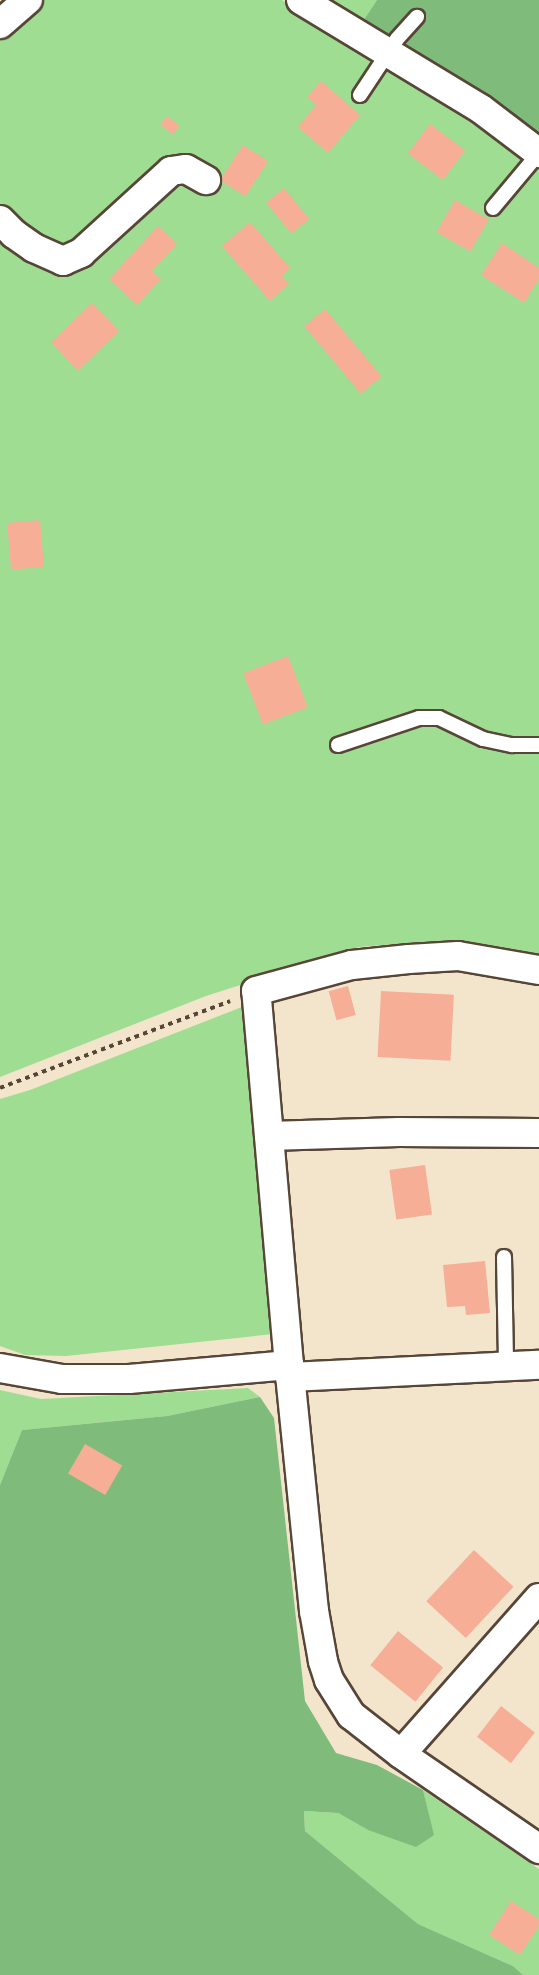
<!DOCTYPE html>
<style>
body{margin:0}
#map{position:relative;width:539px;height:1975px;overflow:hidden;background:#f3e5cb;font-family:"EB Garamond",serif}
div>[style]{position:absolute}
.green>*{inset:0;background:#9fdd92}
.forest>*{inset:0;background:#7fbc7c}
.building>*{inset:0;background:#f6ae96;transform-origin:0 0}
.path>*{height:4px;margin-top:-2px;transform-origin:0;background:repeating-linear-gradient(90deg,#574638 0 4.5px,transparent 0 9px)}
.roads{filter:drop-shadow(2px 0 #574638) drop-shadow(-2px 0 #574638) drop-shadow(0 2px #574638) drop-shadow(0 -2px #574638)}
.service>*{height:14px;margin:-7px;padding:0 7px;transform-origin:7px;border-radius:7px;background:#fff}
.minor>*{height:28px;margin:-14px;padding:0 14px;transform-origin:14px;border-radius:14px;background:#fff}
span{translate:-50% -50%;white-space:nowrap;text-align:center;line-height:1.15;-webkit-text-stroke:4.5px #fff;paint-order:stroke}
</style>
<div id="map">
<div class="green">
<div style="clip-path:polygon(34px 0,282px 0,450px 102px,519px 152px,539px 171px,539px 959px,497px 950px,421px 942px,359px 947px,206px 996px,0 1077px,0 25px)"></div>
<div style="clip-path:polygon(329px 0,377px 0,363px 21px)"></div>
<div style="clip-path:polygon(247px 1005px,274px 1334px,66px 1356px,25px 1355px,0 1346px,0 1099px,30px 1090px)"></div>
<div style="clip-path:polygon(248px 1388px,260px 1397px,167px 1416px,22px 1430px,0 1485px,0 1390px,41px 1399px)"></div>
<div style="clip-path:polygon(423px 1790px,539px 1869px,539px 1975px,523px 1975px,513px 1966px,418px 1924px,305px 1831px,304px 1811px,338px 1813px,368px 1830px,433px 1835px)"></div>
</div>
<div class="forest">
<div style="clip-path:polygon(377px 0,539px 0,539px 133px,493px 100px,363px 21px)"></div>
<div style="clip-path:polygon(260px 1397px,274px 1418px,305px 1701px,336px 1753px,377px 1765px,423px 1790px,434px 1835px,416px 1847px,368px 1830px,338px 1813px,304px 1811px,305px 1831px,418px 1924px,513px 1966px,523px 1975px,0 1975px,0 1485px,22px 1430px,167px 1416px)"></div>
</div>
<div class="building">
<div style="clip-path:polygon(321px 81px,360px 115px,328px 153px,298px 127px,316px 105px,307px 97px)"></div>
<div style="left:167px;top:116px;width:16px;height:11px;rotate:38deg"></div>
<div style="left:430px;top:124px;width:44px;height:37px;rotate:37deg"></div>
<div style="left:243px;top:145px;width:30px;height:42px;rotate:33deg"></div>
<div style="left:284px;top:188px;width:40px;height:23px;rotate:51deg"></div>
<div style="left:455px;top:200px;width:39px;height:37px;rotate:30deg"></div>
<div style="clip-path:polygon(250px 222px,290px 268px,282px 276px,289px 284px,270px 301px,222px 246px)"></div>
<div style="clip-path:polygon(158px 226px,177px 244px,152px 271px,161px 279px,137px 305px,109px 279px)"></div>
<div style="clip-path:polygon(502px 243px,539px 268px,539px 279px,524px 303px,481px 275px)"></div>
<div style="left:92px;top:303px;width:39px;height:57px;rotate:46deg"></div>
<div style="left:325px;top:309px;width:88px;height:27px;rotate:50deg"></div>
<div style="left:40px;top:520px;width:47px;height:33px;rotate:85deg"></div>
<div style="left:288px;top:656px;width:55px;height:48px;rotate:69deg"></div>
<div style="left:348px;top:986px;width:30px;height:20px;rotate:75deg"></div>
<div style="left:381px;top:991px;width:73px;height:66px;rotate:3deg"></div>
<div style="left:425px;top:1165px;width:50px;height:36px;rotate:82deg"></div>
<div style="clip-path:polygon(485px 1261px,490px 1313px,466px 1315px,465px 1306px,447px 1307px,443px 1265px)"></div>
<div style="left:85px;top:1444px;width:43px;height:34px;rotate:30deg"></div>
<div style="left:474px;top:1550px;width:54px;height:70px;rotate:43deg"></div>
<div style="left:398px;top:1631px;width:58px;height:44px;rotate:39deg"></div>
<div style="left:501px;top:1706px;width:43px;height:39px;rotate:38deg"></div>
<div style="clip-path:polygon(511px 1901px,539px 1919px,539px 1926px,520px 1955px,489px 1935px)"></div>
</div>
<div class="path">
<div style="left:0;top:1088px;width:246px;rotate:-20.7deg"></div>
</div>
<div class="roads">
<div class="service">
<div style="left:360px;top:95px;width:67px;rotate:-56.5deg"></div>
<div style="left:397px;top:39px;width:30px;rotate:-48deg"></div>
<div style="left:493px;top:208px;width:72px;rotate:-50.1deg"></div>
<div style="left:338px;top:745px;width:85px;rotate:-18.4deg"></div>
<div style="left:419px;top:718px;width:20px"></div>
<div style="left:439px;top:718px;width:49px;rotate:25.5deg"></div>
<div style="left:483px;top:739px;width:30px;rotate:12deg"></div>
<div style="left:512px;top:745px;width:27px"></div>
<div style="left:504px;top:1257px;width:109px;rotate:88.9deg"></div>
</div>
<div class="minor">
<div style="left:301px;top:0;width:210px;rotate:31.2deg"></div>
<div style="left:481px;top:109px;width:73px;rotate:37.2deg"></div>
<div style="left:0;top:24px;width:37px;rotate:-41deg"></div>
<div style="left:0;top:220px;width:20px;rotate:45deg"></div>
<div style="left:14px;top:234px;width:24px;rotate:35deg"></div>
<div style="left:34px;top:248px;width:32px;rotate:24deg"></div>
<div style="left:63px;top:261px;width:20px;rotate:-24deg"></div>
<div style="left:81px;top:253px;width:122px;rotate:-42.3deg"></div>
<div style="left:171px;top:171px;width:15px;rotate:-8deg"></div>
<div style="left:186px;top:169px;width:23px;rotate:29deg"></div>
<div style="left:269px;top:1136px;width:130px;rotate:-1.8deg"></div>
<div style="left:399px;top:1132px;width:140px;rotate:0.4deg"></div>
<div style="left:0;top:1368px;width:63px;rotate:10.1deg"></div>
<div style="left:62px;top:1379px;width:67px"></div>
<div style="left:129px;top:1379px;width:161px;rotate:-5deg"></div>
<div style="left:290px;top:1377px;width:249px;rotate:-2.8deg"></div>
<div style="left:539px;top:1598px;width:208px;rotate:131.5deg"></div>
<div style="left:401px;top:1754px;width:168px;rotate:34.5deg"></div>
<div style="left:401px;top:1754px;width:63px;rotate:-142deg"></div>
<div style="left:351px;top:1715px;width:41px;rotate:-122.2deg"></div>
<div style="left:329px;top:1680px;width:20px;rotate:-108deg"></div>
<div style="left:323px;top:1661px;width:51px;rotate:-100.2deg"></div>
<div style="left:314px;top:1611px;width:247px;rotate:-95.8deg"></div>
<div style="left:289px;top:1365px;width:375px;rotate:-95deg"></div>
<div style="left:256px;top:991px;width:99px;rotate:-15.2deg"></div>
<div style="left:352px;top:965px;width:57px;rotate:-6deg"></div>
<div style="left:409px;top:959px;width:49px;rotate:-3.5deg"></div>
<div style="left:458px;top:956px;width:82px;rotate:9.8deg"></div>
</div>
</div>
</div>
